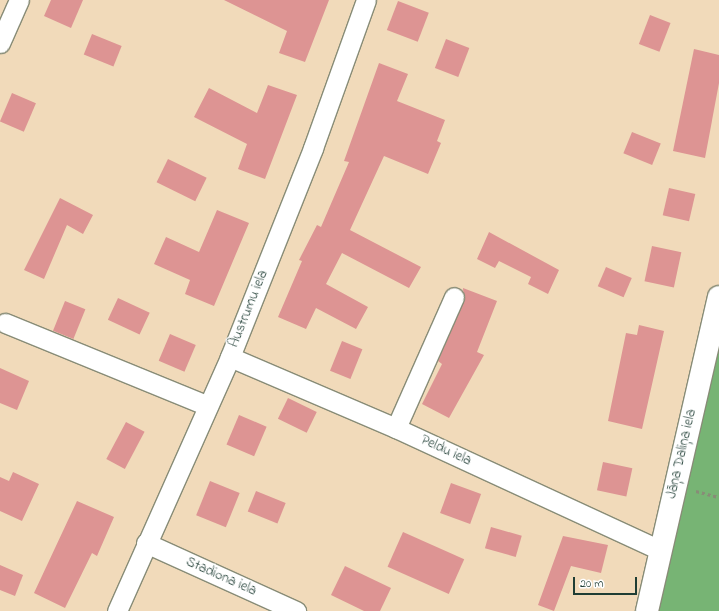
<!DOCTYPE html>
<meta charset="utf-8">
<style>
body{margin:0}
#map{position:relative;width:719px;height:611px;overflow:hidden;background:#f1daba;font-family:"Indie Flower",sans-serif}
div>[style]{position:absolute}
.forest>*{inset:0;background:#77b474}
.building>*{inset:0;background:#dd9493;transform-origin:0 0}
.path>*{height:2.5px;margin-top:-1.25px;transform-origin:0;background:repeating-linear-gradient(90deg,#888c77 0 3px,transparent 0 6px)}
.roads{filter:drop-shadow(1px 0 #888c77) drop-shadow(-1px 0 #888c77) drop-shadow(0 1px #888c77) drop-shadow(0 -1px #888c77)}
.minor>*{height:19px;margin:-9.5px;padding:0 9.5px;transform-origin:9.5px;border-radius:9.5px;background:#fff}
.tertiary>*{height:22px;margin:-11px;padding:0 11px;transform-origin:11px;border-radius:11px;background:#fff}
span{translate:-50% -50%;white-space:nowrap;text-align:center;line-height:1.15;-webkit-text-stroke:3px #fff;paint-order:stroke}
.street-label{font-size:14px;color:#1f3d34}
.scale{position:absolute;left:573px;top:577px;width:64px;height:18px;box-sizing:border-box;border:2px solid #1f3d34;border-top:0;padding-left:5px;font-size:12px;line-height:14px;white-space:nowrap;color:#1f3d34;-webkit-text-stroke:3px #fff;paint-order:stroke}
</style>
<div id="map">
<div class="forest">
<div style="clip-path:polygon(719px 297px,719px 611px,647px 611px)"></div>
</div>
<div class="building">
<div style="clip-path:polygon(51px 0,83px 0,71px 28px,44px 16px)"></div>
<div style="clip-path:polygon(224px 0,329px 0,305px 62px,279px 53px,287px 31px)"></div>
<div style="left:398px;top:1px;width:33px;height:31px;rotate:21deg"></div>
<div style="left:650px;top:15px;width:22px;height:31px;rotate:21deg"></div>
<div style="left:92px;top:34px;width:32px;height:22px;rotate:22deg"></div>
<div style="left:446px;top:39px;width:25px;height:31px;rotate:21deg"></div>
<div style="clip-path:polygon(694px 49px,719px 55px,719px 83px,705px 158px,673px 151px)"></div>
<div style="clip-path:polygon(379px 63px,408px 74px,397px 101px,445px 120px,437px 141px,441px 143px,428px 174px,384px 156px,350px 230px,421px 267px,409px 288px,342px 253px,326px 284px,368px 307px,356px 329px,316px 308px,306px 329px,278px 317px,302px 261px,299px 260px,317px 225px,321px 227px,349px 162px,344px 161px)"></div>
<div style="clip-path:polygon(268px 85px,297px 95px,265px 179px,238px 169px,247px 144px,194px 117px,209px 88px,257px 113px)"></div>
<div style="left:12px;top:93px;width:26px;height:31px;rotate:23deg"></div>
<div style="left:632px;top:132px;width:31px;height:23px;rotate:22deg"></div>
<div style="left:168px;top:159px;width:43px;height:26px;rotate:26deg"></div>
<div style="left:669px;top:188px;width:27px;height:28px;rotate:13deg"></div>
<div style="clip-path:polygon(60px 198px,93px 215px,83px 234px,67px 225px,44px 279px,24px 270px)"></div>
<div style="clip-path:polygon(217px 210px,249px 223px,214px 306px,185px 294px,190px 280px,154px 264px,166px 237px,199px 252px)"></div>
<div style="clip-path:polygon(489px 232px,559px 270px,548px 294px,528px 284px,531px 277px,499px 261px,495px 268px,477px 259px)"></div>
<div style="left:652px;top:246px;width:30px;height:36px;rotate:12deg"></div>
<div style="left:606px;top:267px;width:28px;height:21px;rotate:23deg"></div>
<div style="clip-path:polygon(463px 288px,497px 301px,477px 352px,484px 355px,449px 418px,422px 404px,442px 364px,438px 361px,464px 301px)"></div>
<div style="left:118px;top:298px;width:35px;height:24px;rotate:25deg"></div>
<div style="left:65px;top:301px;width:22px;height:32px;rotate:22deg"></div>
<div style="clip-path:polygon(639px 325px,664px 331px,642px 429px,608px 421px,626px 333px,637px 335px)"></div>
<div style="left:170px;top:334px;width:28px;height:29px;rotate:23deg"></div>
<div style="left:342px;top:341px;width:22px;height:32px;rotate:22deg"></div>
<div style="clip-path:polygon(0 368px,29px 381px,17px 410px,0 403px)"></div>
<div style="left:288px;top:398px;width:32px;height:23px;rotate:26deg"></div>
<div style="left:239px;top:415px;width:30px;height:32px;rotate:23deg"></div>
<div style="left:126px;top:422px;width:21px;height:42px;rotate:28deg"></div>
<div style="left:603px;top:462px;width:30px;height:29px;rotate:12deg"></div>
<div style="clip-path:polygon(13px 472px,39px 484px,22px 521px,0 511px,0 477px,9px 481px)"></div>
<div style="left:210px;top:481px;width:32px;height:37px;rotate:22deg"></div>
<div style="left:451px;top:483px;width:32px;height:32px;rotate:20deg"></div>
<div style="left:256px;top:491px;width:32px;height:22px;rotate:22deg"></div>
<div style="clip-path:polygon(77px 501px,114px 517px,97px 556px,92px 553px,65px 608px,34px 593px)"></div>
<div style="left:491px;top:527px;width:32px;height:22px;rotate:16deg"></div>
<div style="left:403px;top:532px;width:67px;height:38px;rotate:24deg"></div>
<div style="clip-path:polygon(563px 536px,608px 545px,601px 573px,571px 566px,554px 611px,538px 605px)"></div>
<div style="clip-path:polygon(0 565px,23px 575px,15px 596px,0 590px)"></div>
<div style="clip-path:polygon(345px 566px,391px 588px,380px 611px,364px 611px,331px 595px)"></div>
</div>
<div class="path">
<div style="left:696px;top:491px;width:24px;rotate:15deg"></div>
</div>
<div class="roads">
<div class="minor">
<div style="left:0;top:43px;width:47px;rotate:-66.2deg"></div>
<div style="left:5px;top:323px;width:219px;rotate:22.2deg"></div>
<div style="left:230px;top:357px;width:181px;rotate:23.2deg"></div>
<div style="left:396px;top:428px;width:291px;rotate:24.8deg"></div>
<div style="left:396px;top:428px;width:143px;rotate:-66.1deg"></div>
<div style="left:146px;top:543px;width:165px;rotate:24.4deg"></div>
<div style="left:117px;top:611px;width:278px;rotate:-66deg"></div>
<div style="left:230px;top:357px;width:225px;rotate:-68.3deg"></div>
<div style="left:313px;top:148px;width:157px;rotate:-70.3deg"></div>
</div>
<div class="tertiary">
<div style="left:647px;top:611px;width:322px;rotate:-77.1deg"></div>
</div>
</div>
<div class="street-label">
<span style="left:249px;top:309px;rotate:-68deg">Austrumu iela</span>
<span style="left:446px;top:451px;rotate:25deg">Peldu iela</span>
<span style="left:682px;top:454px;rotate:-77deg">Jāņa Daliņa iela</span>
<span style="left:221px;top:577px;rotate:24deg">Stadiona iela</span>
</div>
<div class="scale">20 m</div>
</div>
